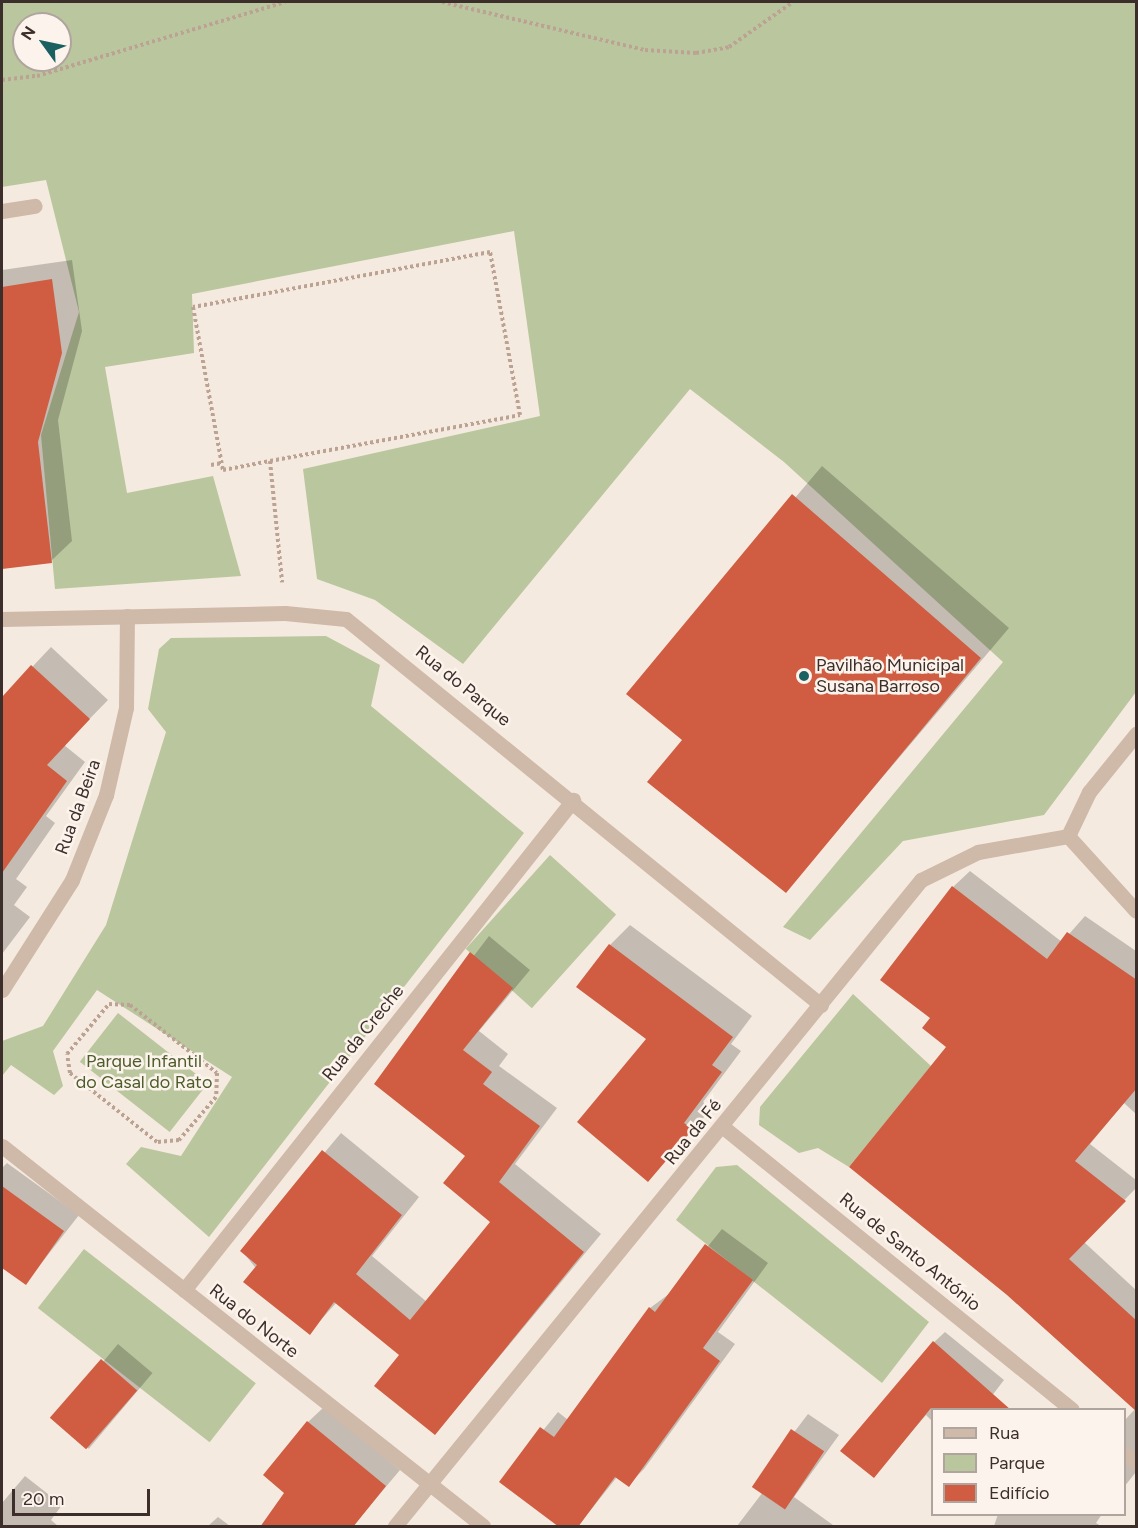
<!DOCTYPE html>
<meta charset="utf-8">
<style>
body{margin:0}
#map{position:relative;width:1138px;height:1528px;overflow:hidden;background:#f5eadf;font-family:Figtree,sans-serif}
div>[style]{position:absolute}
.green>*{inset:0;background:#bac69d;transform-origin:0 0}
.shadow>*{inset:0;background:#0003;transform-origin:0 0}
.building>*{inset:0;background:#d05d42;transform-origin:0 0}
.path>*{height:4px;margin-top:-2px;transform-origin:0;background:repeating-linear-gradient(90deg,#bba293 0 3px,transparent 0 6px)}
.minor>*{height:15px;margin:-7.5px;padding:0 7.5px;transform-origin:7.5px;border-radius:7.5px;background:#cfb9a9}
.dots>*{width:16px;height:16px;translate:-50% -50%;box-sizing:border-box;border:3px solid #fcf4ec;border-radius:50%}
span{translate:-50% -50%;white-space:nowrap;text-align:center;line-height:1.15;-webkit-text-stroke:5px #fcf4ec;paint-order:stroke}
.poi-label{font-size:18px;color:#3c2e2a}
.left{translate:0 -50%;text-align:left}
.street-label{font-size:18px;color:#3c2e2a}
.park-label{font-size:18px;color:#4d5c2b}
.frame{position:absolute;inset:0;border:3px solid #3c2e2a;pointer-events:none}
.legend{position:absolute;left:931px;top:1408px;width:195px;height:108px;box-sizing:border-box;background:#fcf4ec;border:2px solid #afa59e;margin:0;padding:8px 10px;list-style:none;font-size:18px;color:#3c2e2a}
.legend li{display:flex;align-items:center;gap:12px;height:30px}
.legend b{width:30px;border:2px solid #afa59e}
.north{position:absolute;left:12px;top:12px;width:60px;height:60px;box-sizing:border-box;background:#fcf4ec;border:2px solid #afa59e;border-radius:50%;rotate:303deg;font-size:16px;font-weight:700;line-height:24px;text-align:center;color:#3c2e2a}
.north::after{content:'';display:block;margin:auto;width:21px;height:27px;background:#1b6061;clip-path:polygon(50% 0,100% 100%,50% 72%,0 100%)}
.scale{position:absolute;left:12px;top:1489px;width:138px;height:27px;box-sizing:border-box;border:3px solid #3c2e2a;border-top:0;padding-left:8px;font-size:18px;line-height:21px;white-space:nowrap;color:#3c2e2a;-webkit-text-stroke:4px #fcf4ec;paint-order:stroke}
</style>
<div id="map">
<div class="green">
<div style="clip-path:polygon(evenodd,2px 2px,1136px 2px,1136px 692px,1044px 815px,903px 841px,810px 940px,783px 927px,1003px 662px,784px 462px,690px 389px,463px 664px,375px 600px,317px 579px,303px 469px,540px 416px,514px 231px,192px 294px,194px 353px,105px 367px,127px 493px,213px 476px,241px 576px,55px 589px,41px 435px,79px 312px,46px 180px,2px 187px,2px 2px,24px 24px,60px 24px,60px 60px,24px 60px,24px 24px)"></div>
<div style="clip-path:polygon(326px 636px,380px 665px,371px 706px,524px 833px,209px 1237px,126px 1164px,141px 1147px,181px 1156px,232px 1077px,97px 990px,53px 1051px,63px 1086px,54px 1095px,11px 1065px,2px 1076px,2px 1041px,43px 1026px,106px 925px,166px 732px,148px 709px,159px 649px,171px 638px)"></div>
<div style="left:550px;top:855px;width:89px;height:126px;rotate:42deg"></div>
<div style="clip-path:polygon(853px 994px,931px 1066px,849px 1167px,818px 1148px,799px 1153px,759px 1125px,760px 1107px)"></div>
<div style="left:118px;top:1013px;width:114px;height:62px;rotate:38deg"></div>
<div style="clip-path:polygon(737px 1165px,929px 1322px,882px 1383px,676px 1220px,716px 1167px)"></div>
<div style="left:84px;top:1249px;width:218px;height:75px;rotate:38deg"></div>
</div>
<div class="shadow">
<div style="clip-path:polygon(72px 260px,82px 331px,58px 420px,72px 541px,51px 561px,2px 567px,2px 270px)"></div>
<div style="clip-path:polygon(822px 466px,1009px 628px,786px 891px,684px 740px,629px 694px)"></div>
<div style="clip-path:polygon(51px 647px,108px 700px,64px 745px,85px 762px,46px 816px,55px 823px,16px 879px,27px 887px,14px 905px,30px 917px,2px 954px,2px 699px)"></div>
<div style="clip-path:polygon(970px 871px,1062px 942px,1085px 916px,1136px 951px,1136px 1114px,1124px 1103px,1090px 1144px,1136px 1180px,1136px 1188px,1084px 1242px,1136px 1290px,1136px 1472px,1124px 1487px,1124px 1421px,1135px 1409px,933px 1018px,953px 887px)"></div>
<div style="clip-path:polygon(630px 925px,752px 1016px,731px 1044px,741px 1051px,703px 1102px,712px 1108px,648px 1180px,649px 1038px,610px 945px)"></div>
<div style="clip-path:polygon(489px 936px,530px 970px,479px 1031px,508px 1054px,499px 1066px,557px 1108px,515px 1164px,601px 1234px,436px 1433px,401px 1355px,337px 1302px,309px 1333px,242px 1251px,341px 1133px,419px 1197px,372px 1256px,427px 1302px,492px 1222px,467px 1155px,376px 1084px)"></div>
<div style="clip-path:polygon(7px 1163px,79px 1215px,26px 1283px,2px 1266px,2px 1168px)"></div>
<div style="clip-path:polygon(722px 1229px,768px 1263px,718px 1332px,735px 1344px,644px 1469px,628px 1485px,617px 1477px,578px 1526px,501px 1482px,558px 1412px,568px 1420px,650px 1308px,669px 1294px)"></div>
<div style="clip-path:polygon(945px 1332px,1004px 1380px,981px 1410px,932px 1410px,932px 1421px,926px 1415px,874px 1476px,931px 1345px)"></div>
<div style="left:118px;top:1344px;width:45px;height:99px;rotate:40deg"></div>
<div style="clip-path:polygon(324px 1407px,400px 1470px,353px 1526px,286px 1493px,308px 1422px)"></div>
<div style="clip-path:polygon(808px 1414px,839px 1435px,794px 1497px,833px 1525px,737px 1526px,763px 1492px,753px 1486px)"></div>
<div style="clip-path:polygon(25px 1476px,62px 1505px,51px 1520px,58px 1526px,2px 1526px,2px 1503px)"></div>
<div style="clip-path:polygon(998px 1514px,1102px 1514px,1096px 1523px,1101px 1526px,994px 1526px)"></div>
<div style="clip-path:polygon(218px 1517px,230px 1526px,208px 1526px)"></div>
</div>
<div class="building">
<div style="clip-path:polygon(52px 279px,62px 353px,38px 442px,52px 563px,2px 569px,2px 287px)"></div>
<div style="clip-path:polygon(792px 494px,981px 658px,786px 893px,647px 782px,682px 740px,626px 694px)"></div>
<div style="clip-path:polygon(31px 665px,90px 719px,47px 765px,67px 781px,2px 873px,2px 697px)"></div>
<div style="clip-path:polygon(952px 886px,1047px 959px,1067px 932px,1137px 980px,1137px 1088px,1075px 1161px,1126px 1201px,1069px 1259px,1137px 1321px,1137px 1412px,1007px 1295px,849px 1167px,946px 1047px,922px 1028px,930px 1018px,880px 980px)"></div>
<div style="clip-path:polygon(609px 944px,733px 1037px,712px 1065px,722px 1072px,684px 1123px,693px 1129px,648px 1182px,577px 1122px,646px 1039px,576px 987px)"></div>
<div style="clip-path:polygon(470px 952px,513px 988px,463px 1050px,492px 1072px,483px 1084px,540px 1126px,499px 1182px,584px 1252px,435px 1435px,374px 1386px,399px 1355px,334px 1302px,310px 1335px,243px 1282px,257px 1265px,240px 1251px,322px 1150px,402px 1215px,356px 1274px,410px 1320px,490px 1222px,443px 1183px,465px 1156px,374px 1084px)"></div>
<div style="clip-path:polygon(2px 1186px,64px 1231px,26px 1285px,2px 1268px)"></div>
<div style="clip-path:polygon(705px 1244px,753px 1280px,703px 1348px,720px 1361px,629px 1487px,615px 1477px,578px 1527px,559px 1527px,499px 1482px,540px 1427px,554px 1437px,649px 1307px,655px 1312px)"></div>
<div style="clip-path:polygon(933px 1341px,1011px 1410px,931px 1408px,874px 1478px,840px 1451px)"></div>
<div style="left:101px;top:1359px;width:48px;height:78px;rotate:41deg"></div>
<div style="clip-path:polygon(307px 1421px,386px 1486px,353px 1527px,260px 1527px,284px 1493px,263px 1475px)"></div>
<div style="left:791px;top:1429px;width:40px;height:70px;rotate:34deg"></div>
</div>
<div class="path">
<div style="left:442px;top:2px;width:209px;rotate:13.3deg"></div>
<div style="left:645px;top:50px;width:51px;rotate:3.4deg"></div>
<div style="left:696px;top:53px;width:34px;rotate:-10deg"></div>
<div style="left:729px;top:47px;width:78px;rotate:-35.1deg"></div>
<div style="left:2px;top:80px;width:35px;rotate:-7deg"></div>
<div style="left:37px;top:76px;width:259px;rotate:-16.6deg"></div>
<div style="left:270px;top:461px;width:254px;rotate:-10.4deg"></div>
<div style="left:520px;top:415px;width:166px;rotate:-100.4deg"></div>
<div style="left:490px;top:252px;width:302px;rotate:169.5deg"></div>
<div style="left:193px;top:307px;width:166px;rotate:79.6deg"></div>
<div style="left:223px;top:470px;width:48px;rotate:-10.8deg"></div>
<div style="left:270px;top:461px;width:122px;rotate:84.3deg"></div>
<div style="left:211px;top:465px;width:11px;rotate:-10deg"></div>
<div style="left:109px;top:1004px;width:21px;rotate:3deg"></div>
<div style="left:130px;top:1005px;width:110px;rotate:38deg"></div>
<div style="left:217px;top:1073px;width:24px;rotate:92deg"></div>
<div style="left:216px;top:1097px;width:57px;rotate:130.7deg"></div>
<div style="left:179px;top:1140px;width:22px;rotate:175deg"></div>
<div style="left:157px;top:1142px;width:111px;rotate:-141.6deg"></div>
<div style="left:70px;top:1073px;width:19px;rotate:-99deg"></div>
<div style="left:67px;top:1054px;width:65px;rotate:-50deg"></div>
</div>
<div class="minor">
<div style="left:2px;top:211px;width:33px;rotate:-9deg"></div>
<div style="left:2px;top:619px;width:283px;rotate:-1.2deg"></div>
<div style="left:285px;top:613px;width:61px;rotate:5.6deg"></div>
<div style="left:346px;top:619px;width:612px;rotate:39.1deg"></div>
<div style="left:1068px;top:836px;width:49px;rotate:-64.5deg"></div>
<div style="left:1089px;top:792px;width:75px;rotate:-51deg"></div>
<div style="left:1068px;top:836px;width:101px;rotate:47.8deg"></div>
<div style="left:2px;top:990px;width:130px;rotate:-57.5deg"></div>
<div style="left:72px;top:880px;width:92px;rotate:-68.2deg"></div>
<div style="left:106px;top:795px;width:89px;rotate:-77.1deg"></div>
<div style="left:126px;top:708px;width:92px;rotate:-89.4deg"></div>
<div style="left:723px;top:1127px;width:449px;rotate:39deg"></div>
<div style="left:2px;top:1146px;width:613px;rotate:38.31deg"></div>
<div style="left:184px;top:1290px;width:626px;rotate:-51.55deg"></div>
<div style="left:1124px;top:1453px;width:16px;rotate:40deg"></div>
<div style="left:395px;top:1526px;width:833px;rotate:-50.85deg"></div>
<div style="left:921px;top:880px;width:64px;rotate:-26.2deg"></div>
<div style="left:978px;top:852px;width:91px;rotate:-10.1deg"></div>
</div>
<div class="dots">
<div style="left:804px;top:676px;background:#1b6061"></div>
</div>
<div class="poi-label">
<span class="left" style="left:816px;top:676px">Pavilhão Municipal<br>Susana Barroso</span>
</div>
<div class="street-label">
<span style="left:463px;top:686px;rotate:39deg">Rua do Parque</span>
<span style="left:78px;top:807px;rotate:-70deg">Rua da Beira</span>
<span style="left:363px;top:1033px;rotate:-51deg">Rua da Creche</span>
<span style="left:693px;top:1132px;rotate:-51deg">Rua da Fé</span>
<span style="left:910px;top:1252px;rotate:39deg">Rua de Santo António</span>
<span style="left:254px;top:1321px;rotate:38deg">Rua do Norte</span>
</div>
<div class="park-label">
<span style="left:144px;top:1072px">Parque Infantil<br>do Casal do Rato</span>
</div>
<div class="frame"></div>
<ul class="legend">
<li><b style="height:8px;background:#cfb9a9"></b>Rua</li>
<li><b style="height:16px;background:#bac69d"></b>Parque</li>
<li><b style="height:16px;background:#d05d42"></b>Edifício</li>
</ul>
<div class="north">N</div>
<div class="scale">20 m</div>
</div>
